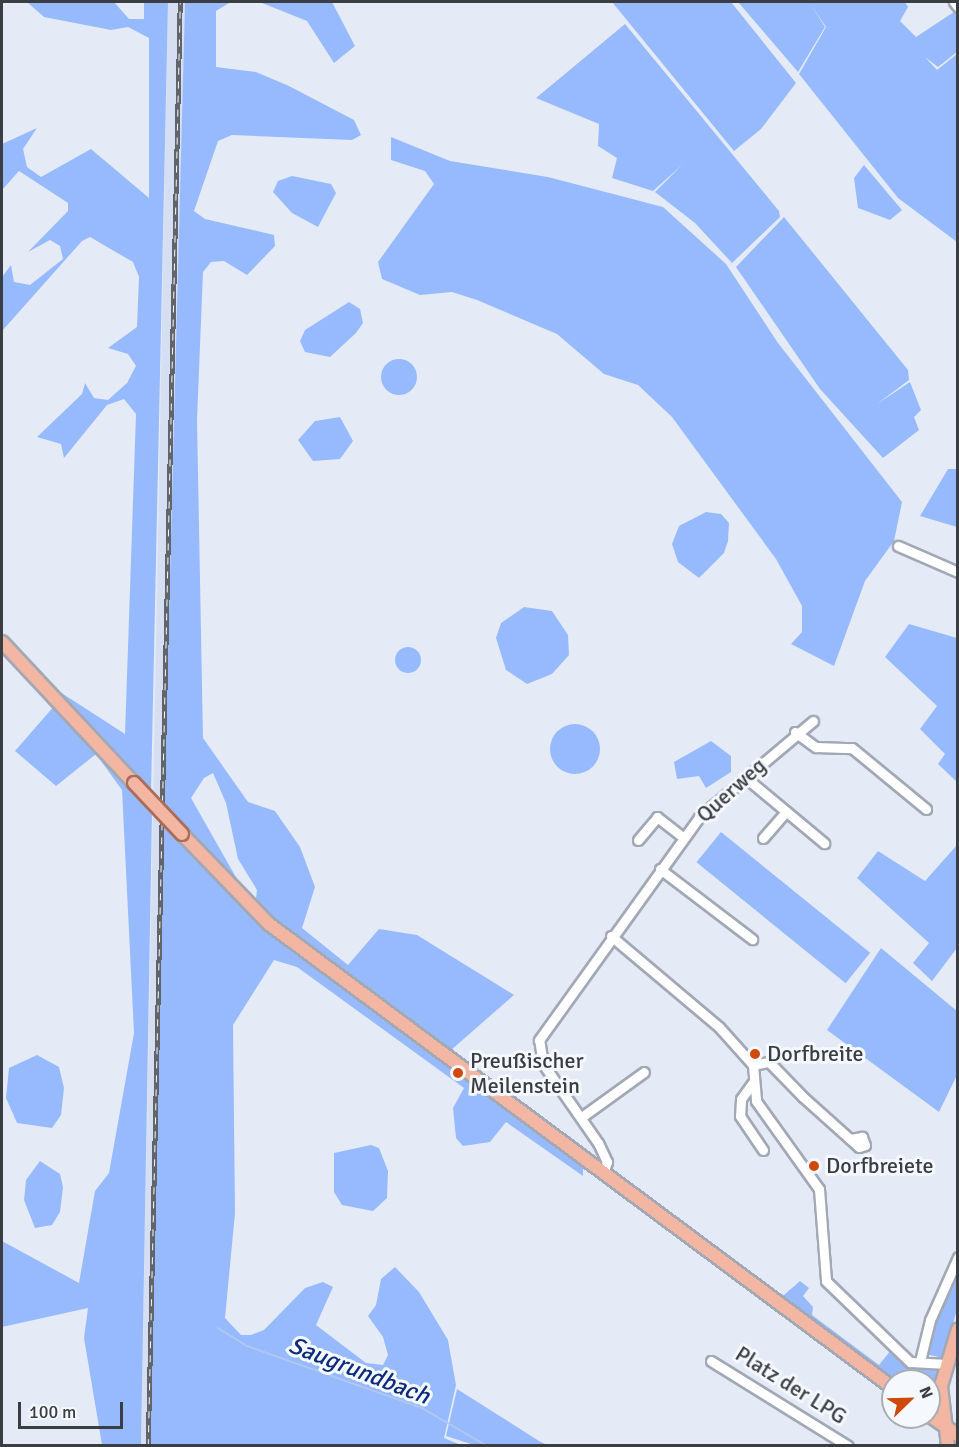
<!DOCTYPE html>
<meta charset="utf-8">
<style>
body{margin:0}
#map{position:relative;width:959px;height:1447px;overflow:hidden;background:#e4ebf7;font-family:Signika,sans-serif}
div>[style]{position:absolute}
.built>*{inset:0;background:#d5dff1}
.green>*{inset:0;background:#97bafe;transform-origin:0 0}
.round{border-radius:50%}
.stream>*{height:2px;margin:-1px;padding:0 1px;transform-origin:1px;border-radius:1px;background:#b0c7f2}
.roads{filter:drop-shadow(2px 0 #a2a8b4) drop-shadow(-2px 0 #a2a8b4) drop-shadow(0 2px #a2a8b4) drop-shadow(0 -2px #a2a8b4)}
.minor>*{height:9px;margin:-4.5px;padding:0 4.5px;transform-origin:4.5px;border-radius:4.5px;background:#fff}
.major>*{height:12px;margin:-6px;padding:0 6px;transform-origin:6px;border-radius:6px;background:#f2b6a2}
.rail>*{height:4.5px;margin-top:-2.25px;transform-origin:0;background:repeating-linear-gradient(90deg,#f5f8fd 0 7px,#61656b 0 14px);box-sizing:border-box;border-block:2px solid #61656b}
.bridges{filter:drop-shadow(2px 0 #ac6c58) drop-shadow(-2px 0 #ac6c58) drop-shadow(0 2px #ac6c58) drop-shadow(0 -2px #ac6c58)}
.major-bridge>*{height:12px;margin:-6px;padding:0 6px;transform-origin:6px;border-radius:6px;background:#f2b6a2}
.dots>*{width:16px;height:16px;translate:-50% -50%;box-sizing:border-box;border:3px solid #f5f8fd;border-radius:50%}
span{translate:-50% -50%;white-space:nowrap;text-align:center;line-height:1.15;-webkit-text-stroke:6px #f5f8fd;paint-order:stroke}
.street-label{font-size:22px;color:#3a3d41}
.poi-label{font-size:22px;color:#3a3d41}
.left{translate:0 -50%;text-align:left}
.water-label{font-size:24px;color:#0c2d7d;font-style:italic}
.frame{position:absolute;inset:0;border:3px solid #3a3d41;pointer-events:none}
.north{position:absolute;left:881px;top:1369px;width:60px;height:60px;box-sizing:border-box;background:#f5f8fd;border:2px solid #aaadb2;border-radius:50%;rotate:67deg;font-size:16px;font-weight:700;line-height:24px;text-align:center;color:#3a3d41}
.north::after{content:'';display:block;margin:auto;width:21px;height:27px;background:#ce490b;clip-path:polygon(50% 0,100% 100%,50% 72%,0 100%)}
.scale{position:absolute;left:18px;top:1402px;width:105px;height:27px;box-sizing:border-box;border:3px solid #3a3d41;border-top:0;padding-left:8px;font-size:18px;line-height:21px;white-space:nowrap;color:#3a3d41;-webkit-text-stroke:4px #f5f8fd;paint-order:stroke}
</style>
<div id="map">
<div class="built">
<div style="clip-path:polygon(168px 2px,185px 2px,154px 1375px,150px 1445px,141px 1446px)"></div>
</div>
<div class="green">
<div style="clip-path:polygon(27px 2px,114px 2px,129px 19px,144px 19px,144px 2px,168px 2px,151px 792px,60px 692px,125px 734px,136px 414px,124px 399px,107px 405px,64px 458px,61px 444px,37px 437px,82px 394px,85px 383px,94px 398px,108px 400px,127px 383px,136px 366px,128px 354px,108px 348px,137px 327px,139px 277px,133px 262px,90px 237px,82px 241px,2px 331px,2px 277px,11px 265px,14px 282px,30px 285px,63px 259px,60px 246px,50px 240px,28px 252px,68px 211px,68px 203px,19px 171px,2px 190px,2px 144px,37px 128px,23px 149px,27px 167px,41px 177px,91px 149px,149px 198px,149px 38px,128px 27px,111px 30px,44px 17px)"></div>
<div style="clip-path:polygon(185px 2px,332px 2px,355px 46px,334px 63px,307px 21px,262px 3px,229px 3px,216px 11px,216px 67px,256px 72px,289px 86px,354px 120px,361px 135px,352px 140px,232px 135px,218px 141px,194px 211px,205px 219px,274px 235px,275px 246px,247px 275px,224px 261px,211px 262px,203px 272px,197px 420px,203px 738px,248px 802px,275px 811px,300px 847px,315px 887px,302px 928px,348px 965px,379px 929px,417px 935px,514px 995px,450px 1051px,255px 907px,257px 890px,238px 859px,226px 803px,213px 773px,204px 778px,191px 798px,250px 902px,164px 807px)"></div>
<div style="clip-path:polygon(612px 2px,731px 2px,796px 83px,761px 129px,734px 151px)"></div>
<div style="clip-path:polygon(738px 2px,905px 2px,908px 7px,900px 21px,916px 37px,957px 10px,957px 52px,938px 67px,925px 57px,937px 70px,957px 54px,957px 242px,898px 198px,799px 74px,826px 27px,811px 5px,825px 27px,798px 72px)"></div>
<div style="clip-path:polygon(625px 24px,779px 211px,780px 217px,732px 263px,695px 223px,655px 192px,682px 165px,653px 191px,612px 178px,617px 158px,598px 146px,599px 124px,536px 98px)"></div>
<div style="clip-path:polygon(391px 137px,450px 161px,548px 177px,663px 207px,726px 264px,778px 343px,902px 502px,894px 541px,865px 581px,834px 666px,791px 644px,802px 632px,802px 606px,776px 559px,672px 417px,638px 385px,604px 374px,557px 334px,477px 300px,452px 292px,420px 295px,382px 279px,378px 262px,434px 184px,425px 171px,391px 160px)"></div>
<div style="clip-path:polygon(864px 165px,902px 210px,890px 220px,858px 208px,854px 178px)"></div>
<div style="clip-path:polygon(292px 176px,331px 184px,336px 193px,318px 227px,292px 213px,273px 192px,278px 181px)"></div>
<div style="clip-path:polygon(784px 217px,908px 370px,909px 380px,877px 404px,910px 382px,921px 410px,914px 417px,919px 430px,883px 458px,820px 389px,736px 267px)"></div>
<div style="clip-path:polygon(349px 302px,360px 309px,363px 323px,356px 333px,330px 357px,305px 352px,300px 341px,305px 330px)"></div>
<div class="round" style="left:381px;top:359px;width:36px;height:36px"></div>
<div style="clip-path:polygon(340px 417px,353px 441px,340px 459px,313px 461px,298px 440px,315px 421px)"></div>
<div style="clip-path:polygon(948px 469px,957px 469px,957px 527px,920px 516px)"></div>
<div style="clip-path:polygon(706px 512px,721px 514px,729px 523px,728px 541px,724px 553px,699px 578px,678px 562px,672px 544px,679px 526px)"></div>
<div style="clip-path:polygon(524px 607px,552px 611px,568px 635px,569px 655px,552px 674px,527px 684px,506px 670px,496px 638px,501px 623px)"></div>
<div style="clip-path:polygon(909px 624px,957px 638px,957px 782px,938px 764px,945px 754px,920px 729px,937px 706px,885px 657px)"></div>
<div class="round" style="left:395px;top:647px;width:26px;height:26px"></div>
<div style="clip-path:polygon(55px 705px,152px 810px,141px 1445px,102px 1445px,84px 1338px,88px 1308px,2px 1327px,2px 1241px,79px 1283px,95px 1191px,109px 1173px,134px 1033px,122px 790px,96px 754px,56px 786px,15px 751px)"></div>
<div class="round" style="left:550px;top:724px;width:50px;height:50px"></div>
<div style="clip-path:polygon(711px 741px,731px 756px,731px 772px,706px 788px,699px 776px,677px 779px,674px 762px)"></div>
<div style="clip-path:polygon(164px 823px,252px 917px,583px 1162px,583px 1176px,506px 1122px,490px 1142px,463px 1146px,456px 1138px,453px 1108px,464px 1088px,297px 967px,274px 960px,233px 1025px,235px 1213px,225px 1318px,241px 1335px,251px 1335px,264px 1330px,305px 1288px,323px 1282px,333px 1287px,316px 1325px,366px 1363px,383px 1365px,388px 1355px,383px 1337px,368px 1316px,376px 1305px,381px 1279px,395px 1267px,419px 1292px,448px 1340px,456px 1385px,444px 1438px,461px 1445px,150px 1446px)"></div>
<div style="left:721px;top:832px;width:192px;height:39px;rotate:39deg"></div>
<div style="clip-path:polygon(957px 845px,957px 948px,932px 981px,913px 963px,929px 943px,857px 878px,878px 851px,925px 881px)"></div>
<div style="clip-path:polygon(881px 948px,957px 1011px,957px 1075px,939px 1112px,827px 1030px)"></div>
<div style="clip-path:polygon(37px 1055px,59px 1067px,64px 1088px,61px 1115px,52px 1128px,17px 1123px,6px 1098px,9px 1068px)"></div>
<div style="clip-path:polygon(371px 1145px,379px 1148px,388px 1171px,387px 1198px,373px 1211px,342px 1205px,334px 1192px,334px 1153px)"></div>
<div style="clip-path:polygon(40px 1161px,60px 1174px,63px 1187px,60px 1212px,52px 1225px,35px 1228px,24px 1200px,26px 1180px)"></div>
<div style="clip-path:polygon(957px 1264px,957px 1309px,944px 1358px,924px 1354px)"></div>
<div style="clip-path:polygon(800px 1281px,809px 1288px,803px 1296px,813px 1307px,812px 1315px,879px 1365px,891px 1350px,910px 1365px,941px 1368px,929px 1393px,929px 1381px,898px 1381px,769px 1290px,784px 1295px)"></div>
<div style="clip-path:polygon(457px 1389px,539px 1441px,547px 1445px,474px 1445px,446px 1436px)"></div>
</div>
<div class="stream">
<div style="left:218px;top:1328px;width:34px;rotate:32deg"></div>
<div style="left:247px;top:1346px;width:186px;rotate:19.5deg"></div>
<div style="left:422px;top:1408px;width:75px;rotate:30.3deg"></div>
</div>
<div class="roads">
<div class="minor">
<div style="left:954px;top:2px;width:6px;rotate:51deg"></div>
<div style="left:898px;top:546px;width:65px;rotate:23.4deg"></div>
<div style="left:795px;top:732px;width:26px;rotate:36deg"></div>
<div style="left:816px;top:747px;width:36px;rotate:2deg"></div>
<div style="left:852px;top:748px;width:96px;rotate:39.5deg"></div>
<div style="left:746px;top:778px;width:102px;rotate:39.8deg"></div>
<div style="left:763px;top:838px;width:33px;rotate:-49deg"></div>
<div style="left:638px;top:840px;width:30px;rotate:-50deg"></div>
<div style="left:657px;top:817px;width:33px;rotate:38deg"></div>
<div style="left:660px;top:869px;width:116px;rotate:37.3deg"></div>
<div style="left:611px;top:936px;width:141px;rotate:40.1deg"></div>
<div style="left:719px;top:1027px;width:51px;rotate:48.2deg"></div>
<div style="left:753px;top:1065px;width:36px;rotate:85deg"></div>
<div style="left:756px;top:1101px;width:108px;rotate:54.4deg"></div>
<div style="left:819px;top:1189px;width:92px;rotate:85.6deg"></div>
<div style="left:826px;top:1281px;width:117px;rotate:44deg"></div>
<div style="left:910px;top:1362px;width:37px;rotate:3deg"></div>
<div style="left:753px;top:1065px;width:16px;rotate:-11deg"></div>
<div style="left:769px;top:1062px;width:49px;rotate:45.8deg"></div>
<div style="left:803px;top:1097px;width:75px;rotate:41.8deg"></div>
<div style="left:859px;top:1147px;width:6px;rotate:-18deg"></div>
<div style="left:865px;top:1145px;width:9px;rotate:-111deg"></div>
<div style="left:862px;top:1137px;width:12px;rotate:171deg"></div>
<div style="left:754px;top:1081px;width:22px;rotate:126deg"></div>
<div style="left:741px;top:1099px;width:17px;rotate:93deg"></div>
<div style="left:740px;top:1116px;width:41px;rotate:55.9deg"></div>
<div style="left:583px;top:1116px;width:75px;rotate:-35.8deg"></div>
<div style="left:603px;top:1173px;width:12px;rotate:-70deg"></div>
<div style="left:607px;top:1162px;width:21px;rotate:-115deg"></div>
<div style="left:598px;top:1143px;width:96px;rotate:-124.8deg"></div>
<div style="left:543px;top:1064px;width:24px;rotate:-99deg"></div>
<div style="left:539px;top:1040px;width:274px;rotate:-54.3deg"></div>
<div style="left:699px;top:817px;width:149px;rotate:-40.1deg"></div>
<div style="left:711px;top:1361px;width:161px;rotate:31.8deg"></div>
<div style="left:920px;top:1361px;width:42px;rotate:-76.3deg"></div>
<div style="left:930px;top:1320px;width:69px;rotate:-66deg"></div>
</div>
<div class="major">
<div style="left:2px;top:642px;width:193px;rotate:46.9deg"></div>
<div style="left:182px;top:834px;width:125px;rotate:46deg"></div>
<div style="left:269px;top:924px;width:778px;rotate:36.63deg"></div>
<div style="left:929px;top:1397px;width:16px;rotate:-43deg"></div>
<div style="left:929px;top:1415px;width:35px;rotate:35deg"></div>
<div style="left:948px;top:1446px;width:60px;rotate:-96.7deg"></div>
<div style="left:941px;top:1386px;width:59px;rotate:-73.4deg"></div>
</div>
</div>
<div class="rail">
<div style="left:148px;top:1446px;width:1444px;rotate:-88.73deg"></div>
</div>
<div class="bridges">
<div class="major-bridge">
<div style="left:134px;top:783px;width:70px;rotate:46.7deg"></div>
</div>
</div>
<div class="dots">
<div style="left:755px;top:1054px;background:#ce490b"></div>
<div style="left:458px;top:1073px;background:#ce490b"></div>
<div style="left:814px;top:1166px;background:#ce490b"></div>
</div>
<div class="street-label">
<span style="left:731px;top:790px;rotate:-42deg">Querweg</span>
<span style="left:791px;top:1385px;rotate:32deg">Platz der LPG</span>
</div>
<div class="poi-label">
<span class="left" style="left:767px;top:1054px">Dorfbreite</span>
<span class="left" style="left:470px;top:1073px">Preußischer<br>Meilenstein</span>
<span class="left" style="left:826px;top:1166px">Dorfbreiete</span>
</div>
<div class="water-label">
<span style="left:359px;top:1371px;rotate:21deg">Saugrundbach</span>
</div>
<div class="frame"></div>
<div class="north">N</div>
<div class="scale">100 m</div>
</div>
